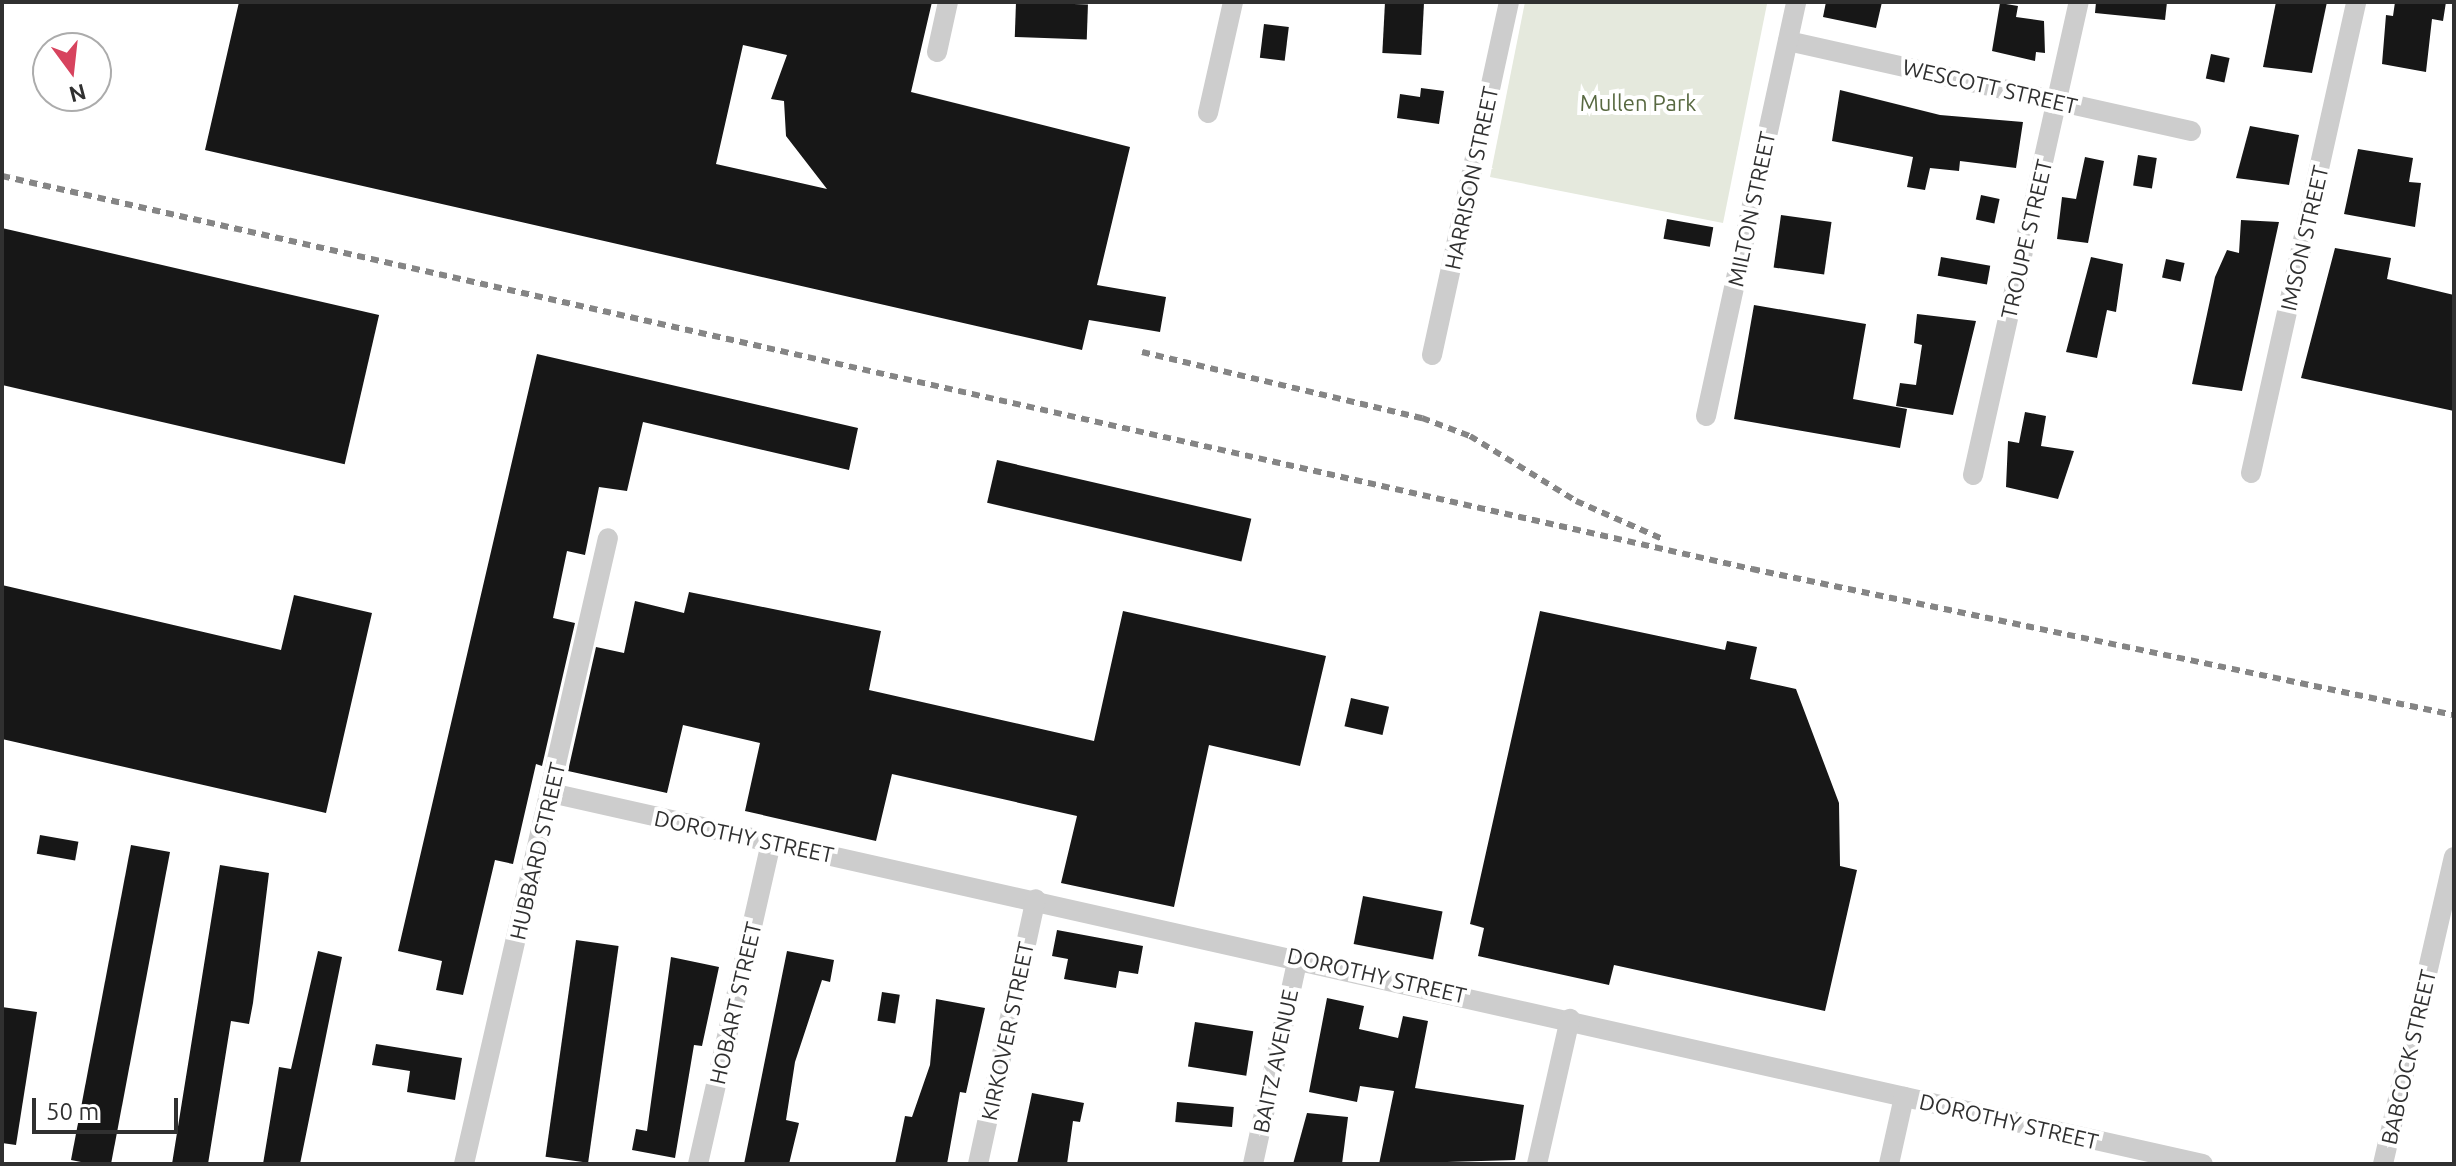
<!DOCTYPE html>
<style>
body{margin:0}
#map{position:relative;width:2456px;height:1166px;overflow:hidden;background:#fff;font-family:Ubuntu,sans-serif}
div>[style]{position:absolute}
.green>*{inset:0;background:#e5e9dd}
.building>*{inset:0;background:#171717;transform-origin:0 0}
.street>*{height:20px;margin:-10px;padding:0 10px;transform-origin:10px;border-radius:10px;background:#cdcdcd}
.rail>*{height:6px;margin-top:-3px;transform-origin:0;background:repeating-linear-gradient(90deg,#858585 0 8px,transparent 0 14px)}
span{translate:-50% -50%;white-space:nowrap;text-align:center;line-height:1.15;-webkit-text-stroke:8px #fff;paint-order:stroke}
.street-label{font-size:22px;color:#303030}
.park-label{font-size:22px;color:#586941}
.frame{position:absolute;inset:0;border:4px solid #303030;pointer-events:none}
.north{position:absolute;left:32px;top:32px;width:80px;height:80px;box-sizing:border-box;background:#fff;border:2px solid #acacac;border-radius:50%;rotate:165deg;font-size:22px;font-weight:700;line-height:32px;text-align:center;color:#303030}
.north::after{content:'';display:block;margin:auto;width:28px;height:36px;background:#d7435e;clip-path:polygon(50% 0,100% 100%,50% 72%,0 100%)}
.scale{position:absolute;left:32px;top:1098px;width:146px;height:36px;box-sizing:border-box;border:4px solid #303030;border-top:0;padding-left:10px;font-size:24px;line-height:28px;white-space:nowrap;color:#303030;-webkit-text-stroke:6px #fff;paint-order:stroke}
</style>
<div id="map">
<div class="green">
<div style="clip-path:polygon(1525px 2px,1767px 4px,1723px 223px,1490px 177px)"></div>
</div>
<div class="building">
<div style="clip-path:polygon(evenodd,239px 2px,932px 2px,911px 92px,1130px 147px,1097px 285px,1166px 297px,1160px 332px,1089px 320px,1082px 350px,205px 150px,239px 2px,743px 45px,787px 55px,771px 99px,784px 101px,786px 136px,827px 189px,716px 164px,743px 45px)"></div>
<div style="left:1016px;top:2px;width:72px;height:35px;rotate:2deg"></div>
<div style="left:1385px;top:2px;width:39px;height:51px;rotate:3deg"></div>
<div style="clip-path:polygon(1826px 2px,1882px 2px,1876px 28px,1823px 17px)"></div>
<div style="clip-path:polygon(2096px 2px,2167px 2px,2165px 20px,2095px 13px)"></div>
<div style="clip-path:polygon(2276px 2px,2327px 2px,2312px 73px,2263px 67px)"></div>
<div style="clip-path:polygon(2395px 2px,2446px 2px,2443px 21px,2432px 19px,2426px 72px,2382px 64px,2386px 15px,2393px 16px)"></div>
<div style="clip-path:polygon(2000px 3px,2018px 6px,2016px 17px,2044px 21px,2045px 53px,2036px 52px,2035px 61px,1992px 51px)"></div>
<div style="left:1264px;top:24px;width:25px;height:34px;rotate:7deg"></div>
<div style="left:2211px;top:54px;width:19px;height:25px;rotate:12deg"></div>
<div style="clip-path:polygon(1421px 88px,1444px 91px,1439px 124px,1397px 118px,1400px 94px,1420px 97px)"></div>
<div style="clip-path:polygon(1840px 90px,1940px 115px,2023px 122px,2016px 168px,1960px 161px,1959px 171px,1930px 168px,1925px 190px,1907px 187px,1913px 157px,1832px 141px)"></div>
<div style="clip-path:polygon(2250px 126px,2299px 135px,2289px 185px,2236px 178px)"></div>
<div style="clip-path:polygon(2358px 149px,2413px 158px,2409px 182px,2421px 183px,2415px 227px,2344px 214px)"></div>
<div style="left:2138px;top:155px;width:19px;height:31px;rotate:9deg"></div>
<div style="clip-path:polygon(2085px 157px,2104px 161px,2088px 243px,2057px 239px,2062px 197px,2076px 199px)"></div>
<div style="left:1981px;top:195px;width:19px;height:25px;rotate:12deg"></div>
<div style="left:1781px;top:215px;width:51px;height:53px;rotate:8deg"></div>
<div style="left:1667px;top:219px;width:47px;height:20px;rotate:10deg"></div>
<div style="clip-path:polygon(2241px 220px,2279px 222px,2242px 391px,2192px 384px,2215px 277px,2227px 250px,2239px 253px)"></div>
<div style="left:2px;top:228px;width:387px;height:153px;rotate:13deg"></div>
<div style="clip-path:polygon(2335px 248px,2391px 258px,2387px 279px,2454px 295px,2454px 411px,2301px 378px)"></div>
<div style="left:1941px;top:257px;width:50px;height:19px;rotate:10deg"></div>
<div style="clip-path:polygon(2091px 257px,2123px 264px,2116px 312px,2107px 310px,2097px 358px,2066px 352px)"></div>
<div style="left:2166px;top:259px;width:19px;height:19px;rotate:12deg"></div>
<div style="clip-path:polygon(1754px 305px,1866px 324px,1853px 399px,1907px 409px,1900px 448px,1734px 419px)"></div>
<div style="clip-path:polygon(1917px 314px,1976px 321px,1953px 415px,1896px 406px,1900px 383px,1916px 385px,1922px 345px,1914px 343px)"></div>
<div style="clip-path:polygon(537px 354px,858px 428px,849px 470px,643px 422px,627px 491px,599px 487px,585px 555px,567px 551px,553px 618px,575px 623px,542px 766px,536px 764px,513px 864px,495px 860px,463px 995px,436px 990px,442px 961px,398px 951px)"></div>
<div style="clip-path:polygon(2025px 412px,2046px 416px,2041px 446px,2074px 451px,2058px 499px,2006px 487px,2008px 441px,2019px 443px)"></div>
<div style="left:997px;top:460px;width:261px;height:44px;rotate:13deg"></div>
<div style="clip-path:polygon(2px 585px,281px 650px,294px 595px,372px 613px,326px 813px,2px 739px)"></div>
<div style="clip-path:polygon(689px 592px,881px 631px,869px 690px,1094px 741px,1123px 611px,1326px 656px,1300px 766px,1209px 745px,1174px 907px,1061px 883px,1077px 816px,892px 774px,876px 841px,745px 811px,760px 743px,683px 725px,667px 793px,568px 771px,596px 647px,624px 653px,635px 601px,684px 613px)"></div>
<div style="clip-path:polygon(1540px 611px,1725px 650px,1727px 641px,1757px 647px,1750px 679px,1796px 689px,1839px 803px,1840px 866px,1857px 870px,1825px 1011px,1614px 965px,1609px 985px,1478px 956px,1484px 928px,1470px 924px)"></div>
<div style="left:1351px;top:698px;width:39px;height:29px;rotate:13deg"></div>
<div style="left:40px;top:835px;width:39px;height:19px;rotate:10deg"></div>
<div style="clip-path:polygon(131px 845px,170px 852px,111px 1164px,91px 1164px,71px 1160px)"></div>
<div style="clip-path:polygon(220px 865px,269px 873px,253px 1003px,249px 1024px,231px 1021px,208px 1164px,172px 1164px)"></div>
<div style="left:1363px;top:896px;width:81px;height:49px;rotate:11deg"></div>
<div style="clip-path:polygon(1057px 930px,1143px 946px,1138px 974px,1119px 971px,1116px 988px,1064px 979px,1068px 959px,1052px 956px)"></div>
<div style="left:576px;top:940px;width:43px;height:219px;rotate:8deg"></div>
<div style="clip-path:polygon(318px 951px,342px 957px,300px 1164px,263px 1164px,279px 1067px,291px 1069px)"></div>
<div style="clip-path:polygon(787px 951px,834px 960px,830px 982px,822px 980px,795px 1062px,786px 1120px,799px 1123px,789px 1164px,744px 1164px)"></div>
<div style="clip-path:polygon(671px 957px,719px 967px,702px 1046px,694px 1045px,675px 1158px,632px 1150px,636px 1129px,647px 1131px)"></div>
<div style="left:882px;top:992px;width:18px;height:29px;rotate:9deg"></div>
<div style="clip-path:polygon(1327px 998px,1364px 1006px,1359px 1029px,1398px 1038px,1403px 1016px,1428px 1021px,1415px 1088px,1524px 1105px,1515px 1160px,1379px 1164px,1394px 1091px,1360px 1086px,1357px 1102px,1309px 1092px)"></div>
<div style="clip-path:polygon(936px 999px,985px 1008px,966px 1093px,960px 1092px,947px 1164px,895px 1164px,905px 1116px,912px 1117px,930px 1065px)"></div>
<div style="clip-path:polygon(2px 1007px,37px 1012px,16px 1145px,2px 1143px)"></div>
<div style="left:1195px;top:1022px;width:59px;height:45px;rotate:9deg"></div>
<div style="clip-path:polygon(376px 1044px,462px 1058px,455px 1100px,407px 1092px,410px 1071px,372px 1065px)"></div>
<div style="clip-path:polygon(1032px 1093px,1084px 1103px,1080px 1122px,1073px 1121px,1067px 1164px,1017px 1164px)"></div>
<div style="left:1177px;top:1102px;width:57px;height:20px;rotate:5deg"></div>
<div style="clip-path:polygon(1307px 1113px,1348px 1117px,1342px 1164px,1293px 1164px)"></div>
</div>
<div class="street">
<div style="left:1788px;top:41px;width:413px;rotate:12.6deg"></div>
<div style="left:937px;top:52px;width:51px;rotate:-77.6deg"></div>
<div style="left:1208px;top:113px;width:114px;rotate:-77.3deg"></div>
<div style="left:1432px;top:355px;width:361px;rotate:-77.7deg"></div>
<div style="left:1706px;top:416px;width:424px;rotate:-77.7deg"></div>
<div style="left:2251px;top:473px;width:483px;rotate:-77.4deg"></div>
<div style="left:1973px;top:475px;width:485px;rotate:-77.4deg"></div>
<div style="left:551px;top:793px;width:1693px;rotate:12.66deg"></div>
<div style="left:464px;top:1164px;width:642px;rotate:-77.05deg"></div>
<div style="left:698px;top:1164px;width:330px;rotate:-77.2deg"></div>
<div style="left:978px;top:1164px;width:271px;rotate:-77.7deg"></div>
<div style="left:1253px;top:1164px;width:211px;rotate:-77.7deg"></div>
<div style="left:1537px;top:1164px;width:149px;rotate:-77.2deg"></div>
<div style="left:1889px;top:1164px;width:69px;rotate:-77.4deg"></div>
<div style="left:2383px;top:1164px;width:315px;rotate:-77deg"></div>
</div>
<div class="rail">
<div style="left:2px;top:176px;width:1794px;rotate:12.66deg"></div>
<div style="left:1752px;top:569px;width:717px;rotate:11.75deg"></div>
<div style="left:1142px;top:352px;width:288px;rotate:13.3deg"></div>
<div style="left:1422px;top:418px;width:51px;rotate:20.6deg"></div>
<div style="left:1470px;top:436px;width:124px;rotate:31.5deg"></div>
<div style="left:1576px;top:501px;width:97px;rotate:23.7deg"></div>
</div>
<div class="street-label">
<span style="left:1990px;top:86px;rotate:13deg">WESCOTT STREET</span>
<span style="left:1471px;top:178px;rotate:-78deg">HARRISON STREET</span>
<span style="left:1751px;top:209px;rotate:-78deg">MILTON STREET</span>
<span style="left:2304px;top:238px;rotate:-77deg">IMSON STREET</span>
<span style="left:2026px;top:239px;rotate:-77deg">TROUPE STREET</span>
<span style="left:744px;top:836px;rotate:12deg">DOROTHY STREET</span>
<span style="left:537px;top:851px;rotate:-77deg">HUBBARD STREET</span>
<span style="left:1377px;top:975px;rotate:13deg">DOROTHY STREET</span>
<span style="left:735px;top:1003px;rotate:-77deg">HOBART STREET</span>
<span style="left:1007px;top:1031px;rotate:-78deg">KIRKOVER STREET</span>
<span style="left:2408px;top:1057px;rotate:-77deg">BABCOCK STREET</span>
<span style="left:1275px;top:1061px;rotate:-78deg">BAITZ AVENUE</span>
<span style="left:2009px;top:1121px;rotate:13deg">DOROTHY STREET</span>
</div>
<div class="park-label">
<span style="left:1638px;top:103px">Mullen Park</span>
</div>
<div class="frame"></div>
<div class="north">N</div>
<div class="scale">50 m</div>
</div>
